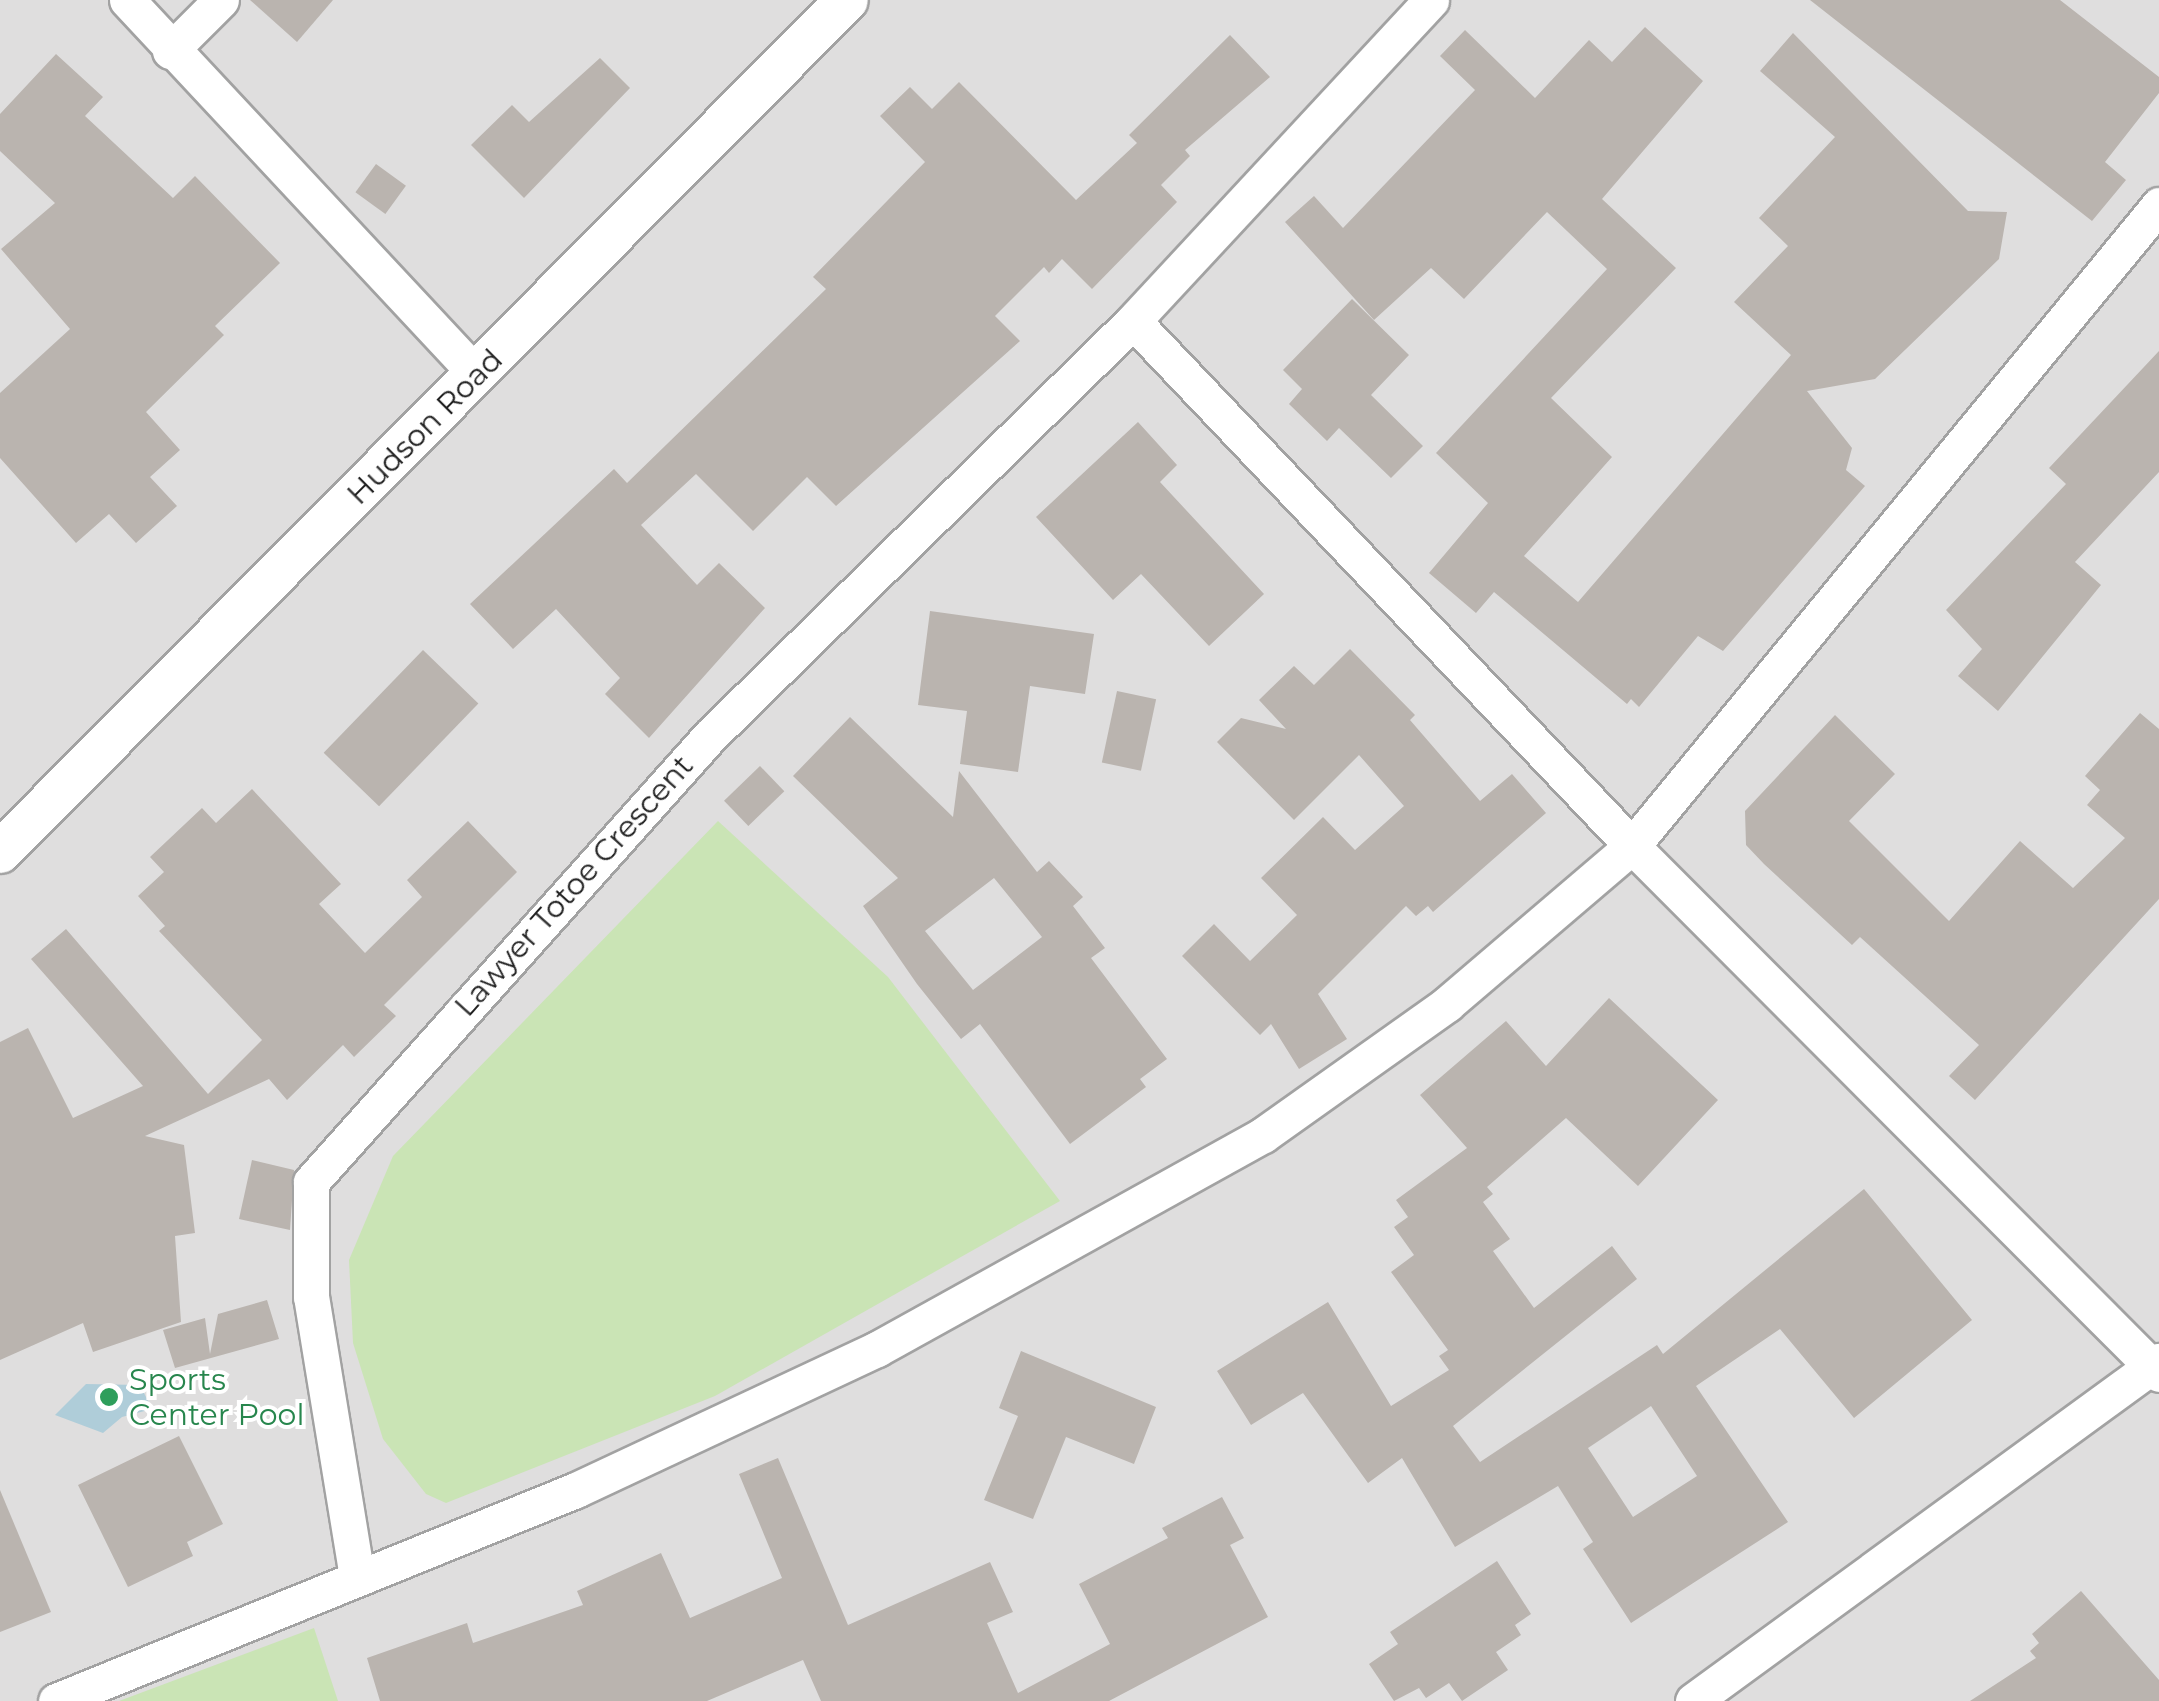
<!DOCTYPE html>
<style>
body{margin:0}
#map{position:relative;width:2159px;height:1701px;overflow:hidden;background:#f0eee9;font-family:Montserrat,sans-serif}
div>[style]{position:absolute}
.residential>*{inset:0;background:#dfdede;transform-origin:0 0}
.grass>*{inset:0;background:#cae4b5}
.water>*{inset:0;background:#afcdd9}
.building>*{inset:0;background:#bab4af;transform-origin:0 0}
.roads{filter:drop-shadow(2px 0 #a2a2a2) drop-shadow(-2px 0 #a2a2a2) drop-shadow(0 2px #a2a2a2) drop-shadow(0 -2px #a2a2a2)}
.minor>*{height:35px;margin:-17.5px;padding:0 17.5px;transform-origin:17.5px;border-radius:17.5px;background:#fff}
.tertiary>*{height:42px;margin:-21px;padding:0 21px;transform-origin:21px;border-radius:21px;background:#fff}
.dots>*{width:28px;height:28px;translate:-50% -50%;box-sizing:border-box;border:5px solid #fff;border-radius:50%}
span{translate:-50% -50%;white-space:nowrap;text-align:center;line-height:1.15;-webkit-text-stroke:8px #fff;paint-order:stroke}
.street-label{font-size:30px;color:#212121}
.leisure-label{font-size:30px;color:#27864d}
.left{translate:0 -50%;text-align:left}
</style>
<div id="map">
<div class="residential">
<div style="left:0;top:0;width:2159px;height:1701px"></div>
</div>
<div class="grass">
<div style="clip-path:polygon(718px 821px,888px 977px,1060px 1201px,715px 1396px,446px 1503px,426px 1494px,383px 1439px,353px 1343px,349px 1260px,393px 1156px)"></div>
<div style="clip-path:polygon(314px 1628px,338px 1701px,119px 1701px)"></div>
</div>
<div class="water">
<div style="clip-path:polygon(86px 1384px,140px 1385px,152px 1409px,122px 1417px,103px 1433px,55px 1415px)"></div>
</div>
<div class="building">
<div style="clip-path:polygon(250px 0,333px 0,297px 42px)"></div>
<div style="clip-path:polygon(1810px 0,2060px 0,2159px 77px,2159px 93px,2105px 162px,2126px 180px,2092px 221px)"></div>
<div style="clip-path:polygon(1645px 27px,1703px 81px,1602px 199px,1676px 268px,1551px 398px,1612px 457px,1524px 556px,1578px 602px,1791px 355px,1734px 302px,1788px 246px,1759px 218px,1835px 137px,1760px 71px,1793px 33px,1968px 211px,2007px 212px,1999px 259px,1875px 379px,1807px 391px,1852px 448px,1846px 470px,1865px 486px,1723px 651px,1698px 636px,1639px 707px,1631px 699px,1627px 704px,1494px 592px,1476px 613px,1429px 573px,1488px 503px,1436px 453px,1607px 269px,1547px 212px,1464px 299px,1431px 268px,1374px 320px,1285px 222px,1314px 196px,1343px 228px,1475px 90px,1440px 56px,1465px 30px,1535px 98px,1589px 40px,1612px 62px)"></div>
<div style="clip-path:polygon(1230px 35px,1270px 77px,1185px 150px,1190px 156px,1161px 185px,1177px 202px,1092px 289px,1062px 259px,1049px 273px,1044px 267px,995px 316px,1020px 341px,836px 506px,807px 477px,753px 531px,696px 474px,641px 525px,697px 585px,719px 563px,765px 608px,649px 738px,605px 694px,620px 678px,556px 609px,513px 649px,470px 604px,614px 469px,627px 483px,826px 289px,813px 277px,925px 162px,880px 116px,910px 87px,932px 109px,959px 82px,1076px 200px,1137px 143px,1129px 135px)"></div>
<div style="clip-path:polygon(56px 54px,103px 97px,85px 116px,173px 198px,195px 176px,280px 263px,215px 326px,224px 335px,146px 412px,180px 450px,150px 477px,177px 506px,136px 543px,109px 514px,76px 543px,0 458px,0 393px,70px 329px,1px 249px,55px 203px,0 151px,0 114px)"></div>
<div style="clip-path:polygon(600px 58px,630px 88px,524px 198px,471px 145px,512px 105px,529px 122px)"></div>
<div style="left:376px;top:164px;width:37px;height:35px;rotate:36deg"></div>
<div style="clip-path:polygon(1352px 299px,1409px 355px,1371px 395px,1423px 446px,1391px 478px,1339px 428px,1327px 441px,1289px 404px,1302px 389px,1283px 370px)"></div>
<div style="clip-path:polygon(2159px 351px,2159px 472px,2075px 562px,2101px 585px,1998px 711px,1958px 676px,1982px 649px,1946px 610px,2066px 484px,2049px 468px)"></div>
<div style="clip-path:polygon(1138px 422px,1177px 465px,1160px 482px,1264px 594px,1209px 646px,1141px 574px,1113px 600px,1036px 517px)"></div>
<div style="clip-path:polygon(930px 611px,1094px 634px,1085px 694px,1030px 686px,1018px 772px,960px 764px,967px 711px,918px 705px)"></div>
<div style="clip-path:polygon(1350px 649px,1415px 715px,1410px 720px,1480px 801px,1512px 774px,1546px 813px,1433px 912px,1428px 906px,1416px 916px,1406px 906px,1318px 994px,1347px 1039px,1299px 1069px,1271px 1024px,1260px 1035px,1182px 956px,1214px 924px,1250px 961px,1297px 915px,1261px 878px,1323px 817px,1355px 850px,1404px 806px,1359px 755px,1294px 820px,1217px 742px,1241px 718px,1286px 729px,1259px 700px,1294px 666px,1314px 685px)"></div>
<div style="left:423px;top:650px;width:77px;height:143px;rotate:44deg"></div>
<div style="left:1117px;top:691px;width:40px;height:73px;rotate:12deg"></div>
<div style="clip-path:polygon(2140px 713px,2159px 729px,2159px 899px,1975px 1100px,1949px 1076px,1979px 1045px,1860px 937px,1852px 945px,1764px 864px,1746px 845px,1745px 811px,1835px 715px,1895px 774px,1849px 821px,1949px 921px,2020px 841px,2073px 888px,2125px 838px,2087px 805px,2100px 790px,2085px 776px)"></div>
<div style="clip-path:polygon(evenodd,850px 717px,953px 817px,959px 771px,1037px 872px,1049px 861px,1083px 897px,1073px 906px,1105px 948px,1091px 958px,1167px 1059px,1140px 1079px,1146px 1087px,1070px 1144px,980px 1024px,961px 1039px,917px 984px,863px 906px,898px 878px,793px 776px,850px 717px,994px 878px,1042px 937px,973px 990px,925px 931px,994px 878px)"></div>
<div style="left:760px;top:766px;width:35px;height:50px;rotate:46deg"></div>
<div style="clip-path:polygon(252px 789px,341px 884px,319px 904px,365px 953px,422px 897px,407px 880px,468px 821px,517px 872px,384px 1005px,396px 1016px,354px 1057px,343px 1045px,287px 1100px,269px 1079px,145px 1136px,184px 1145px,195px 1233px,175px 1236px,181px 1322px,93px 1352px,83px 1323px,0 1360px,0 1042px,28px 1028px,73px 1118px,143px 1086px,31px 959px,66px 929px,208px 1094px,262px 1040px,159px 931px,165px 926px,138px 896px,164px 872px,150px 857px,202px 808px,216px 823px)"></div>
<div style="clip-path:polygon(evenodd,1609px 998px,1718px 1100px,1638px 1186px,1566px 1118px,1487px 1187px,1493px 1194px,1483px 1202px,1510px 1239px,1493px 1251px,1534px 1308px,1612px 1246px,1637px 1279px,1453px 1426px,1480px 1462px,1657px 1345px,1663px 1354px,1864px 1189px,1972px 1320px,1854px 1418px,1780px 1329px,1696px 1386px,1788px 1522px,1631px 1623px,1583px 1549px,1593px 1542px,1558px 1486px,1455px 1547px,1402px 1458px,1368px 1483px,1303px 1393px,1251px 1425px,1217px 1371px,1328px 1302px,1391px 1406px,1449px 1370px,1439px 1356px,1448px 1350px,1391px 1272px,1414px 1255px,1394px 1227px,1408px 1217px,1396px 1200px,1467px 1148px,1420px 1095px,1506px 1021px,1546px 1066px,1609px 998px,1651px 1406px,1697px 1476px,1633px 1517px,1588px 1448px,1651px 1406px)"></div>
<div style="clip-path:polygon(252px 1160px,294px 1170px,290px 1230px,239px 1219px)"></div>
<div style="clip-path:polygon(267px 1300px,279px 1339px,175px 1368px,163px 1330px,205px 1318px,210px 1354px,218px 1314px)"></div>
<div style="clip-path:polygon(1021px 1351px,1156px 1407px,1134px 1464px,1066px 1437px,1033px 1519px,984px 1500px,1018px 1416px,999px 1408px)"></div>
<div style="clip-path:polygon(179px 1436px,223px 1524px,187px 1542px,193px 1556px,128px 1587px,78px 1485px)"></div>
<div style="clip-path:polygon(778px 1458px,848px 1625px,990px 1562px,1013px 1612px,987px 1623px,1018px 1693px,1110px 1644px,1079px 1584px,1168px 1538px,1162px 1528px,1222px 1497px,1244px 1538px,1230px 1545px,1268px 1617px,1109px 1701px,821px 1701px,803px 1660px,707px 1701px,380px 1701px,367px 1658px,467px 1623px,473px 1643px,583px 1605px,577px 1591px,661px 1553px,690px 1618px,782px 1578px,739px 1474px)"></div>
<div style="clip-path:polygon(0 1490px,51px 1612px,0 1632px)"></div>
<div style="clip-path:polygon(1497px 1561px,1531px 1614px,1515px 1625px,1521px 1635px,1496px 1652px,1508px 1670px,1462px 1701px,1449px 1683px,1426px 1698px,1419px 1688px,1394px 1701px,1369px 1664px,1398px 1644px,1390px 1632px)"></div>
<div style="clip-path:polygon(2081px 1591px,2159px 1680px,2159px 1701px,1970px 1701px,2036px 1658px,2030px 1651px,2039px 1643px,2032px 1634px)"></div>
</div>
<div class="roads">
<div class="minor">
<div style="left:127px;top:0;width:513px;rotate:46.97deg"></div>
<div style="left:170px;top:51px;width:72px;rotate:-45deg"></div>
<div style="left:1133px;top:321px;width:724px;rotate:46.45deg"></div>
<div style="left:1632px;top:846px;width:746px;rotate:45.05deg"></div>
<div style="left:357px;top:1577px;width:284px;rotate:-99.3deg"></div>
<div style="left:311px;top:1297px;width:115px;rotate:-90deg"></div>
<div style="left:311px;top:1182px;width:597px;rotate:-48.19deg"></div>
<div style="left:709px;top:737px;width:594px;rotate:-44.45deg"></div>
<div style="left:1133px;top:321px;width:438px;rotate:-47.1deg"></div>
<div style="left:56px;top:1701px;width:561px;rotate:-22.09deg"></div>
<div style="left:576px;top:1490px;width:332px;rotate:-25.1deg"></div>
<div style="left:877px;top:1349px;width:441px;rotate:-29deg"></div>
<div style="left:1263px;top:1135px;width:226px;rotate:-35.4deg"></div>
<div style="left:1447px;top:1004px;width:243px;rotate:-40.5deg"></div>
<div style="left:1632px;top:846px;width:830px;rotate:-50.57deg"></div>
<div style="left:1693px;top:1701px;width:577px;rotate:-36.12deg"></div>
</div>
<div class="tertiary">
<div style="left:0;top:852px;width:1201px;rotate:-45.17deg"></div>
</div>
</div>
<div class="dots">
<div style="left:109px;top:1397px;background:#2e9e5b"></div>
</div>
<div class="street-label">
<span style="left:425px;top:427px;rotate:-45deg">Hudson Road</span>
<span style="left:574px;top:886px;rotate:-48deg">Lawyer Totoe Crescent</span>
</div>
<div class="leisure-label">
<span class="left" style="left:129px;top:1397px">Sports<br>Center Pool</span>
</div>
</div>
